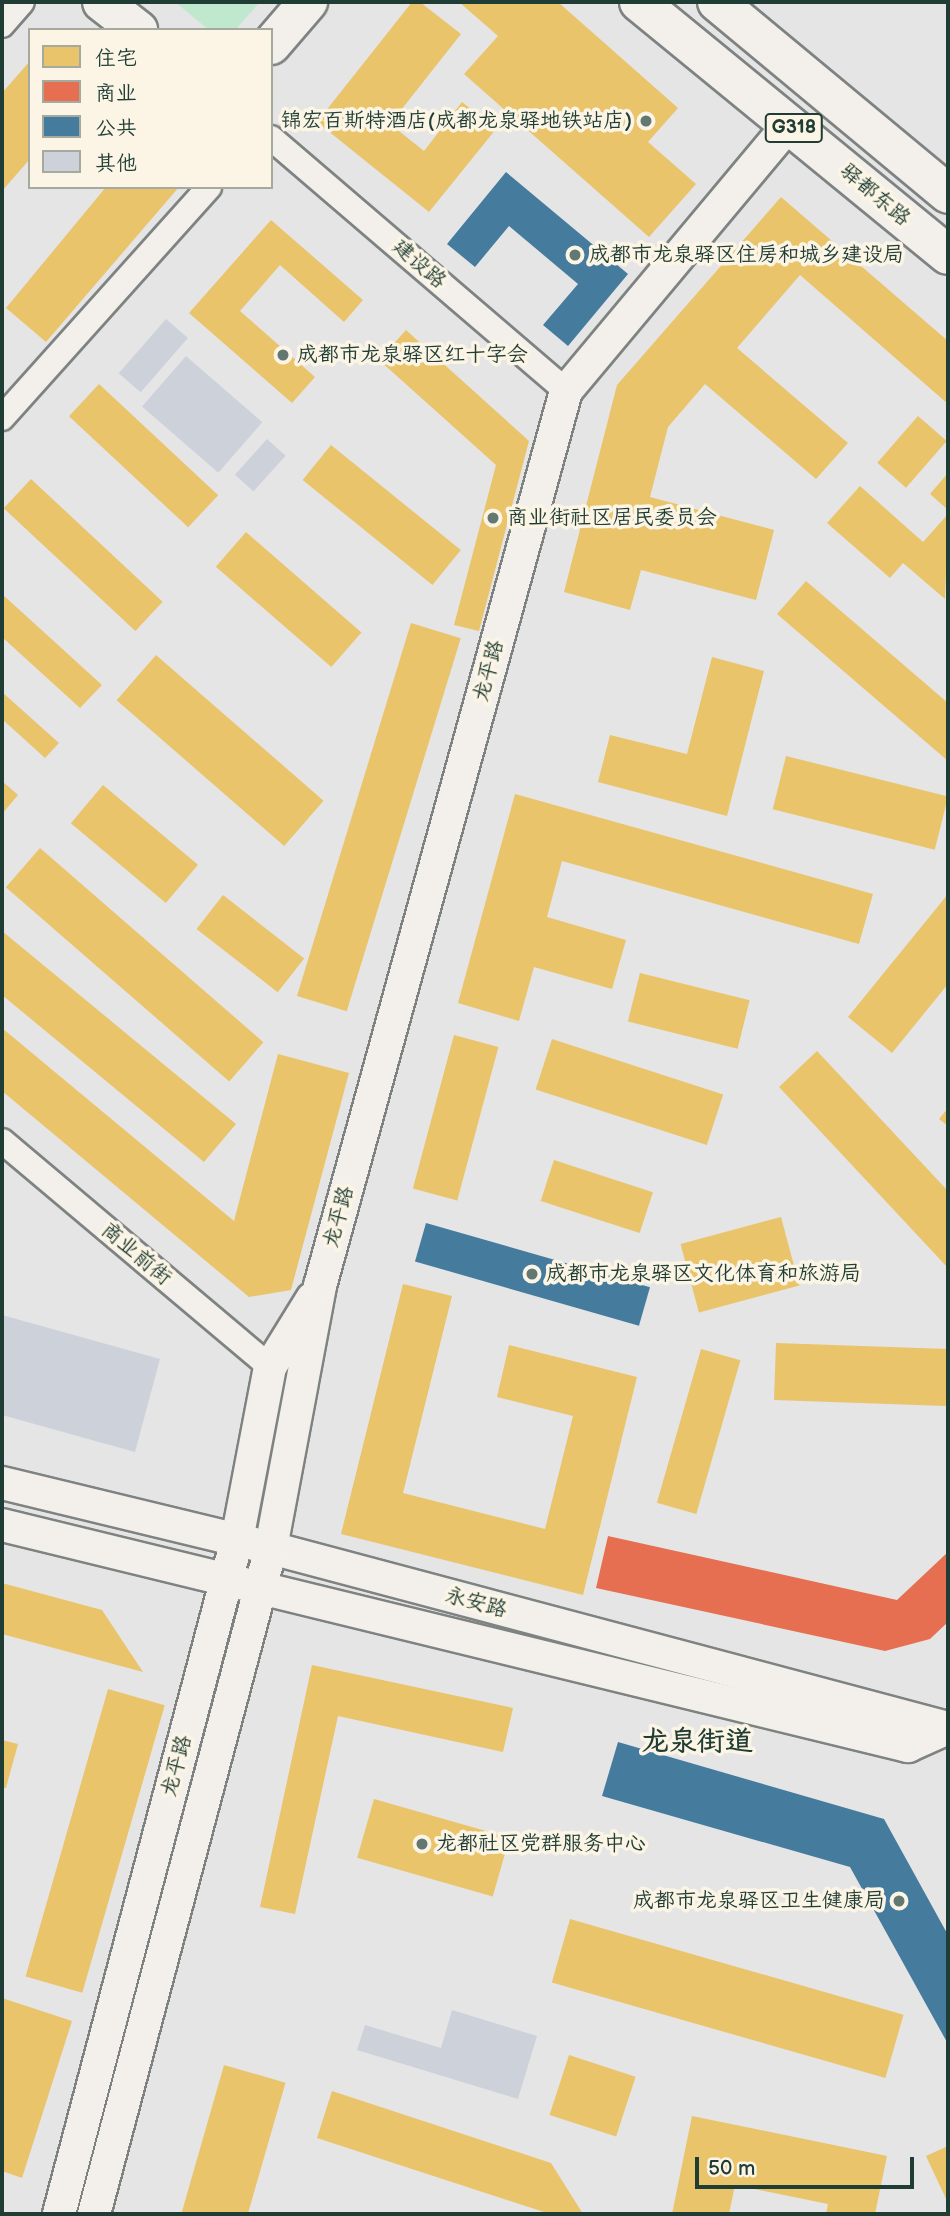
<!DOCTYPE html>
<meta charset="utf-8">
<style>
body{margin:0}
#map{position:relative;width:950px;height:2216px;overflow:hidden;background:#e5e5e6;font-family:"Balsamiq Sans","LXGW WenKai TC",sans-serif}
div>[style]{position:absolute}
.green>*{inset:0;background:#c0e8ce}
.homes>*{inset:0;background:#e9c46a;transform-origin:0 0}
.shops>*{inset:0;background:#e76f51}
.public>*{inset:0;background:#457b9d;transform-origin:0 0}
.building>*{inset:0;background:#cdd1da;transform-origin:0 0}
.roads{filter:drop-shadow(2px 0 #7e8382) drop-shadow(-2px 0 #7e8382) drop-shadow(0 2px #7e8382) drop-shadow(0 -2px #7e8382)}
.minor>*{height:24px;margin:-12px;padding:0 12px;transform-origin:12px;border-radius:12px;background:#f3f0eb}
.tertiary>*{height:32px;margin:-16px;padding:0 16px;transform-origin:16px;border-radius:16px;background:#f3f0eb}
.trunk>*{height:38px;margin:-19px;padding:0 19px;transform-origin:19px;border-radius:19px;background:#f3f0eb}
.dots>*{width:19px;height:19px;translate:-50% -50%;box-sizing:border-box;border:4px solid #fcf5e5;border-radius:50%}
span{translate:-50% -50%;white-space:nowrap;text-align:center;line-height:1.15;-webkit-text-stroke:7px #fcf5e5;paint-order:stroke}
.shield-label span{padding:2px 5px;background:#fcf5e5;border:2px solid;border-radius:5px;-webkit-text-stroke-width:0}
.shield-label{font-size:19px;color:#1f3d34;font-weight:700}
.poi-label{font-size:21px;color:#1f3d34}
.right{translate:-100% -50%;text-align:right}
.left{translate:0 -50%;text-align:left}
.street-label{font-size:21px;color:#1f3d34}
.district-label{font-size:28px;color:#1f3d34;font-weight:700}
.frame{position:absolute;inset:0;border:4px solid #1f3d34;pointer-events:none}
.legend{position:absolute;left:28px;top:28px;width:245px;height:161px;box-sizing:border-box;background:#fcf5e5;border:2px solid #a4ab9e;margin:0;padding:9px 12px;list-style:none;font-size:21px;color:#1f3d34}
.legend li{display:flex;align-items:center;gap:14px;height:35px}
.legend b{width:35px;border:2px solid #a4ab9e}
.scale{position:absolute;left:695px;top:2157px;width:219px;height:32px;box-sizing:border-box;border:4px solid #1f3d34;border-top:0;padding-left:9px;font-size:21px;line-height:24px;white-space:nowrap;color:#1f3d34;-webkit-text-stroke:5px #fcf5e5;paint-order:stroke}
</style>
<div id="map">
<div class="green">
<div style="clip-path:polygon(175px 2px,260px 2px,236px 29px,209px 30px)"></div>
</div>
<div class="homes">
<div style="clip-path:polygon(412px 2px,420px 2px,461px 34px,390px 124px,424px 151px,462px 102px,496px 129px,429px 212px,317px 122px)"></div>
<div style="clip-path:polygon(459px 2px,558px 2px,678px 108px,648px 142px,696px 184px,649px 237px,464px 74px,498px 36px)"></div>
<div style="clip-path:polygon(30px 61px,30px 159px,2px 191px,2px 93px)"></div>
<div style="clip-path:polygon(106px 187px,179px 187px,46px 342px,6px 308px)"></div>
<div style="clip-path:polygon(781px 197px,948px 341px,948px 404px,800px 275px,737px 348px,848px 443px,816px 479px,705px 384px,668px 427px,650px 497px,774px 530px,756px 600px,641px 570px,630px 610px,564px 592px,617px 385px)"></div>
<div style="clip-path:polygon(271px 220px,363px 300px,344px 322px,280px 265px,240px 311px,315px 377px,292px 403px,189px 313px)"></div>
<div style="clip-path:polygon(406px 330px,529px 441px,479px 631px,454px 625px,496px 465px,379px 360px)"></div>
<div style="left:99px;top:384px;width:163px;height:44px;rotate:43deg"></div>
<div style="left:918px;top:416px;width:38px;height:62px;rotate:41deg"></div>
<div style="left:331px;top:445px;width:167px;height:45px;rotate:39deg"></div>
<div style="clip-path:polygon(948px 473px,948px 510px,930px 494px)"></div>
<div style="left:31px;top:479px;width:180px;height:40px;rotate:43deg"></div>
<div style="clip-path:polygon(860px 486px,923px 542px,948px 514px,945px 599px,903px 563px,890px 578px,827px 523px)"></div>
<div style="left:246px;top:532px;width:153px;height:46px;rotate:41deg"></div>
<div style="clip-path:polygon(806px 581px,948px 703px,948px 761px,777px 614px)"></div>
<div style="clip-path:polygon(2px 594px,102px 685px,80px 708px,2px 637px)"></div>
<div style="left:411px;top:623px;width:52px;height:390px;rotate:17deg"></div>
<div style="left:156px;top:655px;width:222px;height:60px;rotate:41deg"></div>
<div style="clip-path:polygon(712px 657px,764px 671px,727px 816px,598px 782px,610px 735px,687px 754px)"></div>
<div style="clip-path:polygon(2px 692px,59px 743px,45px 758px,2px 719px)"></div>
<div style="left:786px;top:756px;width:167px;height:55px;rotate:14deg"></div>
<div style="clip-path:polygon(2px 781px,18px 795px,2px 814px)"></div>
<div style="left:103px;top:785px;width:124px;height:50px;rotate:40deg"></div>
<div style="clip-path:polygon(515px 794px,873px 894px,859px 944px,562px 861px,547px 917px,626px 940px,612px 989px,534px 967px,519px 1021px,458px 1003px)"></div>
<div style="left:40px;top:848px;width:296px;height:52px;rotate:41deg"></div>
<div style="clip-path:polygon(948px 894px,948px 984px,892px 1053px,848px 1017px)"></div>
<div style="left:223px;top:895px;width:103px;height:43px;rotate:38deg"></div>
<div style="clip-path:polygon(2px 931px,236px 1124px,204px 1162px,2px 995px)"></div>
<div style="left:640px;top:973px;width:113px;height:50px;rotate:14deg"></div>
<div style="clip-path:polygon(2px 1028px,234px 1221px,278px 1054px,349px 1073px,291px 1290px,249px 1297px,2px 1091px)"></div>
<div style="left:454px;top:1035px;width:46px;height:159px;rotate:15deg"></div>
<div style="left:552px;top:1039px;width:180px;height:53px;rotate:18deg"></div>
<div style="clip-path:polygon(817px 1051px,948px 1191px,948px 1268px,779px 1087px)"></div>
<div style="clip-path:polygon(948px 1108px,948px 1126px,939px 1119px)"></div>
<div style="left:554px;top:1160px;width:104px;height:43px;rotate:18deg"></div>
<div style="left:781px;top:1217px;width:71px;height:104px;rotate:75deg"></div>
<div style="clip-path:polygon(403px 1284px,452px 1296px,403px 1493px,545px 1529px,573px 1416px,497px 1397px,509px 1345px,637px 1377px,583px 1595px,341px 1534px)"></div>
<div style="left:776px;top:1343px;width:172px;height:57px;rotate:2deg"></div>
<div style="left:701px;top:1349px;width:41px;height:160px;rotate:16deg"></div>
<div style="clip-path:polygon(2px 1583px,102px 1610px,143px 1672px,2px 1634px)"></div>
<div style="clip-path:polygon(312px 1665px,513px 1708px,503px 1752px,338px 1716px,295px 1914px,260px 1907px)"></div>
<div style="left:108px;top:1689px;width:59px;height:299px;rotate:16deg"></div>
<div style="clip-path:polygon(2px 1740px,18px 1744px,6px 1788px,2px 1787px)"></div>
<div style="left:374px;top:1799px;width:141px;height:61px;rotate:16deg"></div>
<div style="left:570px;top:1919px;width:347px;height:66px;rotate:16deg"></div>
<div style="clip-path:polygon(2px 1998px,72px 2021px,22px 2178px,2px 2171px)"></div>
<div style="left:569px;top:2055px;width:70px;height:63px;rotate:18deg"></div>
<div style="left:224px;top:2065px;width:64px;height:155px;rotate:16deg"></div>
<div style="clip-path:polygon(332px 2091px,551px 2163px,583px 2214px,550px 2214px,317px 2138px)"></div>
<div style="clip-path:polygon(692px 2116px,887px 2156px,875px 2214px,826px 2214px,828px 2204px,735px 2185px,729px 2214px,672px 2214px)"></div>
<div style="clip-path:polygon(948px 2146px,948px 2203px,926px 2156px)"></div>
</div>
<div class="shops">
<div style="clip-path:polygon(608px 1536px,897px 1600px,948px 1552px,948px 1622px,930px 1639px,885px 1651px,596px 1588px)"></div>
</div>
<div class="public">
<div style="clip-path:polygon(506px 172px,628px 274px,568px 346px,543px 325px,578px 284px,509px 226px,475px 267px,447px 244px)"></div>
<div style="left:426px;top:1223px;width:233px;height:40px;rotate:16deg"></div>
<div style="clip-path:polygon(618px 1742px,884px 1819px,948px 1935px,948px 2044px,850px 1867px,602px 1796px)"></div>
</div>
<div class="building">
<div style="left:166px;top:319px;width:29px;height:72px;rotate:41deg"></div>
<div style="left:186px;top:356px;width:101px;height:67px;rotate:41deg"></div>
<div style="left:267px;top:439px;width:25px;height:48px;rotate:42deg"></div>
<div style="clip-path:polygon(2px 1315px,160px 1359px,135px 1452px,2px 1415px)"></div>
<div style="clip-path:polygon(452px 2010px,537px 2036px,518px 2099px,357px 2050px,365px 2025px,441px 2048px)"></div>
</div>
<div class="roads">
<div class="minor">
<div style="left:2px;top:25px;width:30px;rotate:-49deg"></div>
<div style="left:271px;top:138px;width:389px;rotate:40.6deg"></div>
<div style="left:2px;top:418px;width:310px;rotate:-48.1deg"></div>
<div style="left:2px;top:1141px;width:351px;rotate:40.1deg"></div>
</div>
<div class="tertiary">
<div style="left:2px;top:1483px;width:277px;rotate:13.6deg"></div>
<div style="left:271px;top:1548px;width:701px;rotate:14.89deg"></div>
<div style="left:2px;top:1525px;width:933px;rotate:13.71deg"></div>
<div style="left:908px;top:1746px;width:44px;rotate:-24.2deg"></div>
<div style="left:59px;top:2214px;width:697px;rotate:-75.21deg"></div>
<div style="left:237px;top:1540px;width:176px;rotate:-79.2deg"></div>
<div style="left:270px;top:1367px;width:80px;rotate:-58.3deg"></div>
<div style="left:94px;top:2214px;width:689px;rotate:-75.12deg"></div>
<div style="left:271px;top:1548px;width:267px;rotate:-79.4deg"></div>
<div style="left:320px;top:1286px;width:928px;rotate:-74.63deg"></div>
<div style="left:566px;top:391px;width:348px;rotate:-50.1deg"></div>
</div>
<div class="trunk">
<div style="left:102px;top:2px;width:46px;rotate:37.9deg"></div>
<div style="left:639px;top:2px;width:399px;rotate:39.3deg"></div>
<div style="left:717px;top:2px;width:300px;rotate:39.7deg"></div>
<div style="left:271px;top:45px;width:57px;rotate:-49.3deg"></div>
</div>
</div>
<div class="dots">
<div style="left:646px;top:121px;background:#647872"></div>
<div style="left:575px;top:255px;background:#647872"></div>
<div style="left:283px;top:355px;background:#647872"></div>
<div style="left:493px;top:518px;background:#647872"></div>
<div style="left:532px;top:1274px;background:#647872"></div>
<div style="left:422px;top:1844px;background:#647872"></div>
<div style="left:899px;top:1901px;background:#647872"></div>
</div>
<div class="shield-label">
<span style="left:794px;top:128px">G318</span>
</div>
<div class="poi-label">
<span class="right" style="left:632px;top:121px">锦宏百斯特酒店(成都龙泉驿地铁站店)</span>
<span class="left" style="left:589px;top:255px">成都市龙泉驿区住房和城乡建设局</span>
<span class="left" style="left:297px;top:355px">成都市龙泉驿区红十字会</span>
<span class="left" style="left:507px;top:518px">商业街社区居民委员会</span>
<span class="left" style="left:546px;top:1274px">成都市龙泉驿区文化体育和旅游局</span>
<span class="left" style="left:436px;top:1844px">龙都社区党群服务中心</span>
<span class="right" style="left:885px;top:1901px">成都市龙泉驿区卫生健康局</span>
</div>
<div class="street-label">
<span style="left:875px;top:195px;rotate:40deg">驿都东路</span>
<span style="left:419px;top:264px;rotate:41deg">建设路</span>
<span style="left:489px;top:671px;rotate:-75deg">龙平路</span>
<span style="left:339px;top:1217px;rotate:-75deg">龙平路</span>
<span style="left:136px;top:1254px;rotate:40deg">商业前街</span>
<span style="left:476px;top:1603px;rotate:15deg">永安路</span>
<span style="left:177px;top:1766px;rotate:-75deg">龙平路</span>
</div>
<div class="district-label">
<span style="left:697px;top:1742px">龙泉街道</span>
</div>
<div class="frame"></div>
<ul class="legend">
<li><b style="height:19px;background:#e9c46a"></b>住宅</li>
<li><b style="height:19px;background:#e76f51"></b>商业</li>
<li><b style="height:19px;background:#457b9d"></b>公共</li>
<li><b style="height:19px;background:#cdd1da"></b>其他</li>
</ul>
<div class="scale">50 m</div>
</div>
